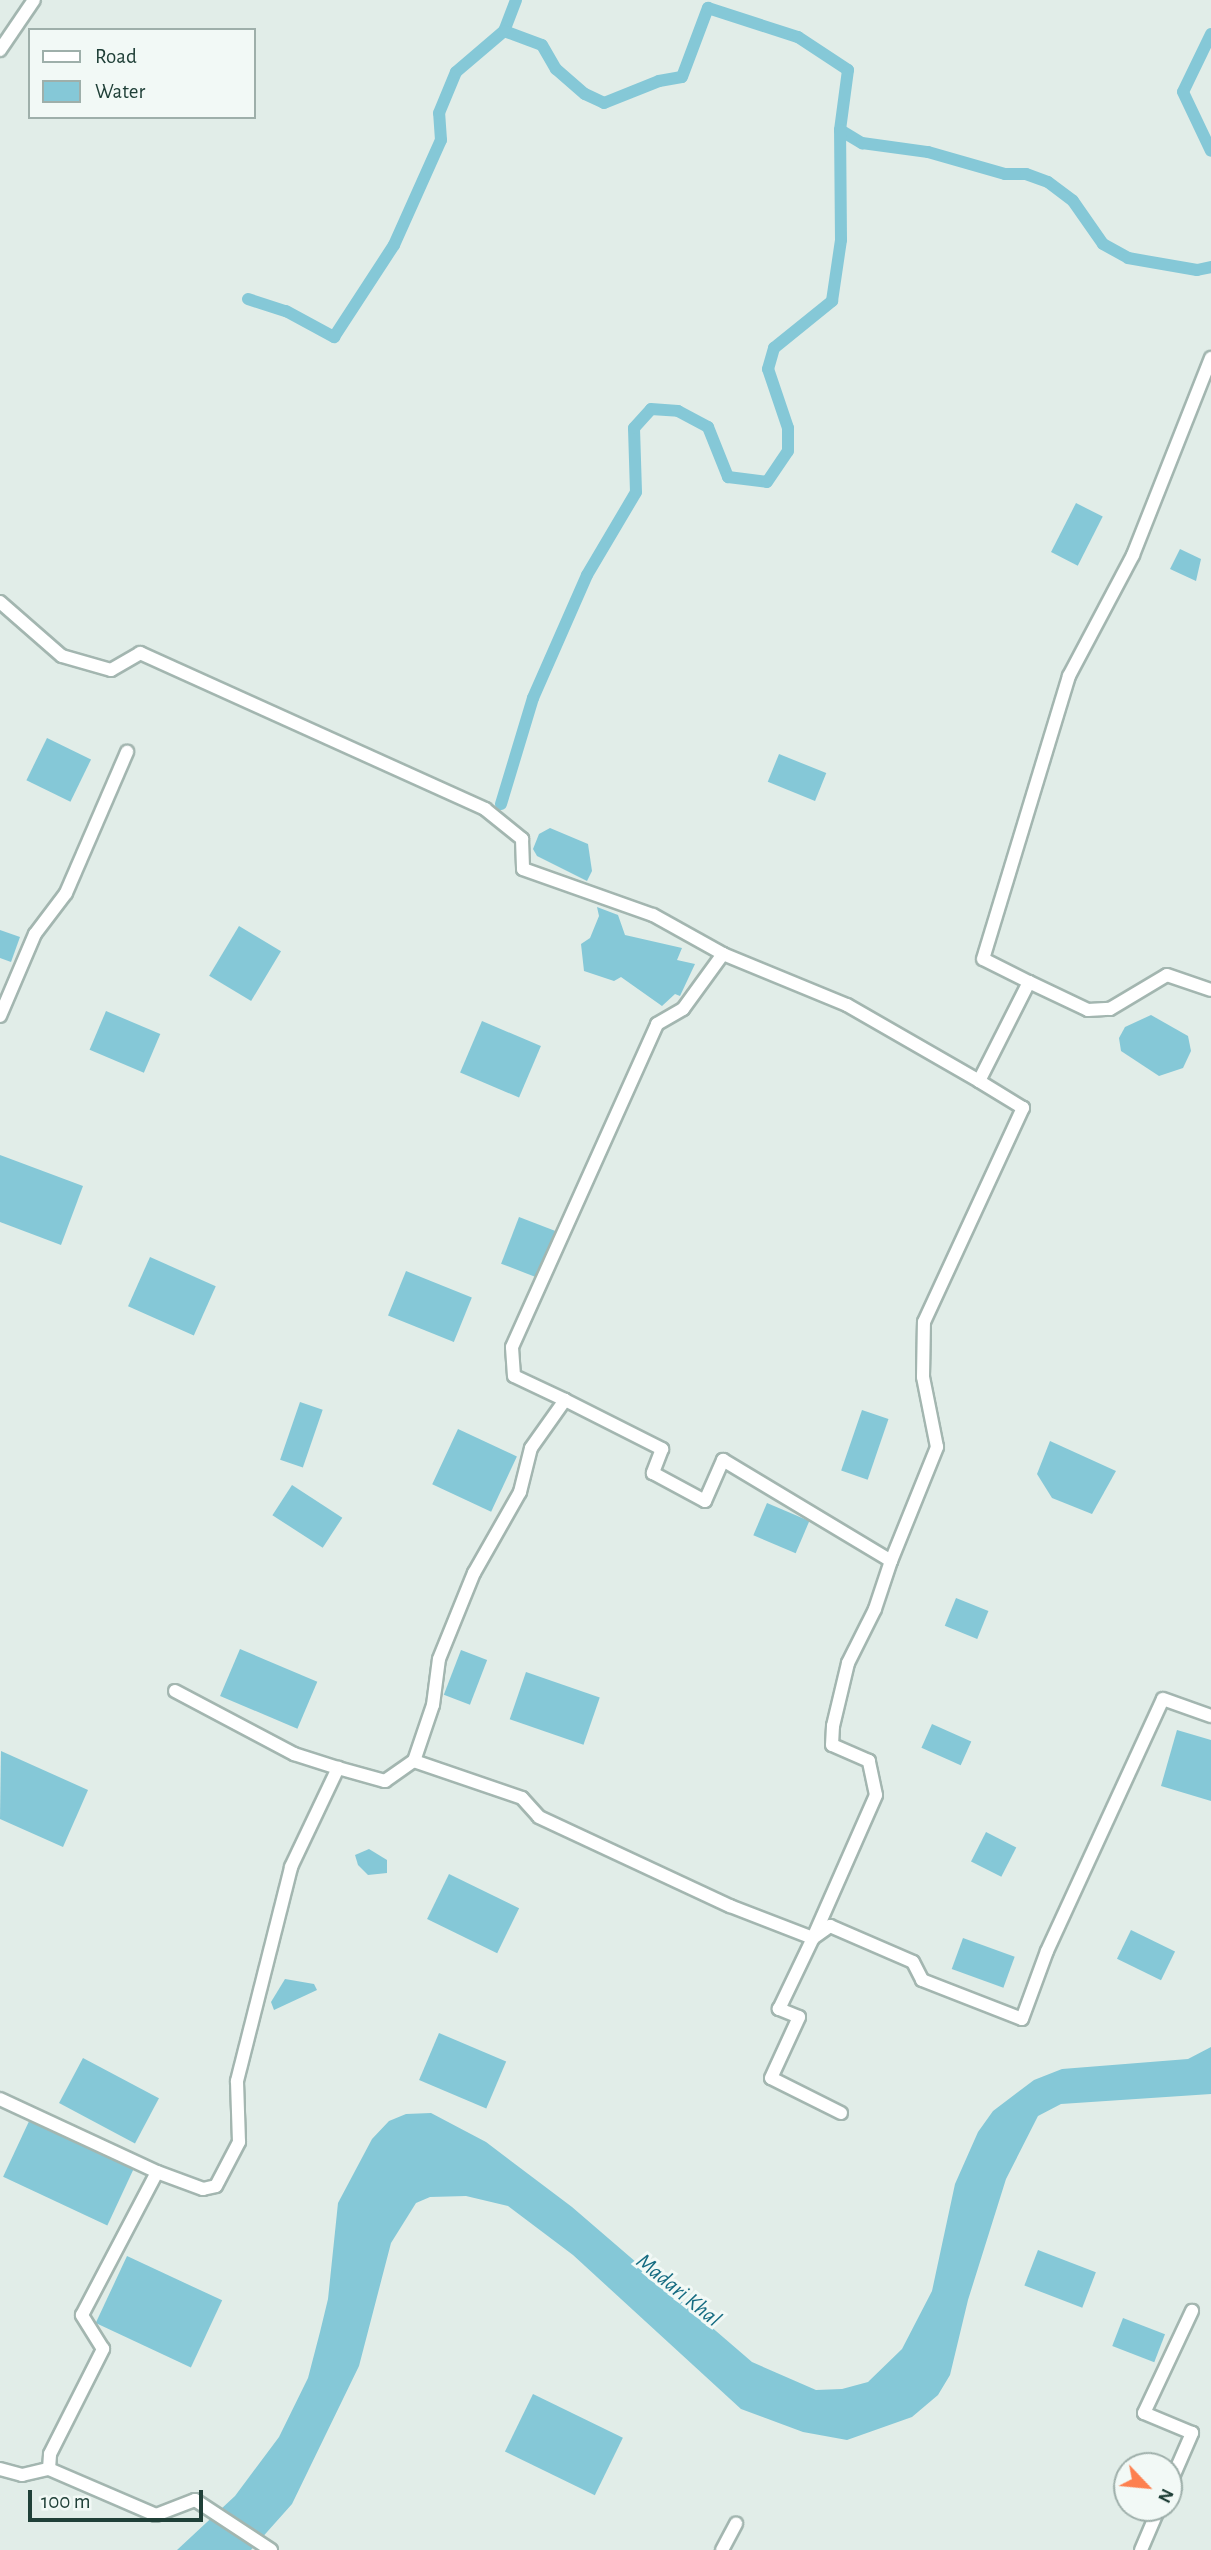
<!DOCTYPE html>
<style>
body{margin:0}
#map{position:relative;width:1211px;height:2550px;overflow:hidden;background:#e1ede8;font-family:"Alegreya Sans",sans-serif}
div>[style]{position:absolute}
.water>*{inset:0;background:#85c8d7;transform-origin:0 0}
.canal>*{height:12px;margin:-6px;padding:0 6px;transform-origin:6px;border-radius:6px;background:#85c8d7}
.roads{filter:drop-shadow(2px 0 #a3b6b0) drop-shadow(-2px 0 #a3b6b0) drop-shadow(0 2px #a3b6b0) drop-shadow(0 -2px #a3b6b0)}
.minor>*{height:12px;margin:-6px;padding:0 6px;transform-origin:6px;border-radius:6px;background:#fff}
span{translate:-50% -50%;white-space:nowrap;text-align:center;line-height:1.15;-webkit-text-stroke:6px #f2f9f6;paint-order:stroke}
.water-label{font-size:23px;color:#156b81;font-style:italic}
.legend{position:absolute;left:28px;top:28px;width:228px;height:91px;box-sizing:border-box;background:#f2f9f6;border:2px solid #9eafaa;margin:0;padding:9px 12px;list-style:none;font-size:21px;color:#204038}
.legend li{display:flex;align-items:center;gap:14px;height:35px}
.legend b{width:35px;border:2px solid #9eafaa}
.north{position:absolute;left:1113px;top:2452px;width:70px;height:70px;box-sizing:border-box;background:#f2f9f6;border:2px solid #9eafaa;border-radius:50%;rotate:116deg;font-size:19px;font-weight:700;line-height:28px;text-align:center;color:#204038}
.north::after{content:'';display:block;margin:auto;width:24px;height:32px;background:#fd804f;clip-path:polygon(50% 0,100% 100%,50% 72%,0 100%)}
.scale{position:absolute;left:28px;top:2490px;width:175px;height:32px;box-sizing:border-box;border:4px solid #204038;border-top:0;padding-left:9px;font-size:21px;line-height:24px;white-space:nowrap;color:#204038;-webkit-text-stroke:5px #f2f9f6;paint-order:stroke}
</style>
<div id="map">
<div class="water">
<div style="left:1076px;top:503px;width:30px;height:55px;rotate:27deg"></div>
<div style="clip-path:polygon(1180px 549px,1201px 559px,1196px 581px,1170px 569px)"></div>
<div style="left:47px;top:738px;width:49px;height:47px;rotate:26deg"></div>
<div style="left:779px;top:754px;width:51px;height:30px;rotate:22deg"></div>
<div style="clip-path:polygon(550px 828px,588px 844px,592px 871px,587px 881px,537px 856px,533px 849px,539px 834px)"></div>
<div style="clip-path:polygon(597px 907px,618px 915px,625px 935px,682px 948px,677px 960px,695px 964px,680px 996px,675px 994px,662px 1006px,621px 977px,614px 981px,584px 971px,581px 944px,590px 938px,599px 916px)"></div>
<div style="left:239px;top:926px;width:49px;height:58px;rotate:31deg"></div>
<div style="clip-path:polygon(0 930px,20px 937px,11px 962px,0 958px)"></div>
<div style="left:106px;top:1011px;width:59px;height:42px;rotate:23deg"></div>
<div style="clip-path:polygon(1151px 1015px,1188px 1036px,1191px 1051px,1183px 1068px,1159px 1076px,1121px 1051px,1119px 1038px,1125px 1027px)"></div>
<div style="left:482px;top:1021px;width:64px;height:56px;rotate:23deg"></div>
<div style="clip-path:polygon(0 1155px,83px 1186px,61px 1245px,0 1222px)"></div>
<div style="left:519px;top:1217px;width:39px;height:50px;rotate:21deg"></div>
<div style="left:150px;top:1257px;width:72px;height:54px;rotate:24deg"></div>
<div style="left:406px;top:1271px;width:71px;height:48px;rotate:22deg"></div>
<div style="left:300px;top:1402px;width:24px;height:61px;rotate:19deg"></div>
<div style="left:862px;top:1410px;width:28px;height:64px;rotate:19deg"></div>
<div style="left:458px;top:1429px;width:65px;height:61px;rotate:25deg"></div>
<div style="clip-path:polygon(1050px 1441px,1116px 1471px,1092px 1514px,1052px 1498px,1037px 1474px)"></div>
<div style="left:292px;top:1485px;width:60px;height:36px;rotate:33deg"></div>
<div style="left:767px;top:1503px;width:46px;height:35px;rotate:23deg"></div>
<div style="left:956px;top:1598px;width:35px;height:30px;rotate:22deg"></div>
<div style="left:240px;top:1649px;width:84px;height:51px;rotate:23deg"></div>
<div style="left:461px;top:1650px;width:28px;height:48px;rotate:21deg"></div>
<div style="left:526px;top:1672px;width:78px;height:50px;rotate:19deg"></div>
<div style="left:932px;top:1724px;width:43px;height:26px;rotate:24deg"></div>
<div style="clip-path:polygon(1177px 1730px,1211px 1740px,1211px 1801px,1161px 1786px)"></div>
<div style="clip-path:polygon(1px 1751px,88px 1790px,63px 1847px,0 1819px)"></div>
<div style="left:986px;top:1832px;width:34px;height:33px;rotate:27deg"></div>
<div style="clip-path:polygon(369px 1849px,387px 1860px,387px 1873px,368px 1875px,358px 1865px,355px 1855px)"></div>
<div style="left:449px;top:1874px;width:78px;height:50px;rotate:26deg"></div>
<div style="left:1131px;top:1930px;width:49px;height:32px;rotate:26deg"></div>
<div style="left:963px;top:1938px;width:55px;height:33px;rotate:20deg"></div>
<div style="clip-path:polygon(285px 1979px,314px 1984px,317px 1990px,274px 2010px,271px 2002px)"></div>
<div style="left:439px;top:2033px;width:73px;height:51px;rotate:23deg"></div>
<div style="clip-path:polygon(1211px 2047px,1211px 2094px,1061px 2104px,1038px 2116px,1006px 2179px,968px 2300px,950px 2375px,938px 2395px,912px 2417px,847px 2440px,803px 2432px,741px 2409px,573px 2255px,508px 2206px,466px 2196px,430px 2197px,416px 2203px,391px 2243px,359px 2366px,292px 2504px,251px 2550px,177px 2550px,235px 2496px,279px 2437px,308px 2378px,320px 2332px,328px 2299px,338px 2203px,372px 2139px,389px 2121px,406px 2114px,431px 2113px,486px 2142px,572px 2207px,752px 2362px,816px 2390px,842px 2389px,868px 2382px,902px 2349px,932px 2291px,955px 2184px,978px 2132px,993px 2111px,1034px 2080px,1062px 2069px,1188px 2059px)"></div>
<div style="left:83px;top:2058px;width:86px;height:51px;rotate:28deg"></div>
<div style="left:31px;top:2117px;width:115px;height:66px;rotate:25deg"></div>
<div style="left:1038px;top:2250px;width:62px;height:38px;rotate:21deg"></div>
<div style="left:127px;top:2256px;width:105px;height:74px;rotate:25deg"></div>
<div style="left:1123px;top:2318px;width:45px;height:30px;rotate:21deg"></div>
<div style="left:533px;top:2394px;width:100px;height:64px;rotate:26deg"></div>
</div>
<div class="canal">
<div style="left:516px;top:0;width:33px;rotate:111deg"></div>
<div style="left:504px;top:31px;width:40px;rotate:20.2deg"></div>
<div style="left:542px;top:45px;width:28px;rotate:60deg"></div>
<div style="left:556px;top:69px;width:38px;rotate:41deg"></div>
<div style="left:585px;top:94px;width:21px;rotate:25deg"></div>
<div style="left:604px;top:103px;width:59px;rotate:-21.8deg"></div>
<div style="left:659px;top:81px;width:23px;rotate:-10deg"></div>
<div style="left:682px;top:77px;width:74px;rotate:-69.4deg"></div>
<div style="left:708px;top:8px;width:95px;rotate:17.9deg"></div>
<div style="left:798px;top:37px;width:60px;rotate:33.4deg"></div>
<div style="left:848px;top:70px;width:61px;rotate:97.6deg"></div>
<div style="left:840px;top:130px;width:26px;rotate:31deg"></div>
<div style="left:862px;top:143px;width:67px;rotate:7.8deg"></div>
<div style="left:928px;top:152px;width:80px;rotate:15.9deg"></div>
<div style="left:1005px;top:174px;width:21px"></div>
<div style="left:1026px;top:174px;width:23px;rotate:20deg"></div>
<div style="left:1048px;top:182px;width:31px;rotate:37deg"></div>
<div style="left:1073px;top:201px;width:52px;rotate:55.1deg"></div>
<div style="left:1103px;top:244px;width:29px;rotate:29deg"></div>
<div style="left:1128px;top:258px;width:70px;rotate:9.9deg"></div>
<div style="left:1197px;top:270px;width:14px;rotate:-12deg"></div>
<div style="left:1211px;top:34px;width:64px;rotate:115.8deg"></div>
<div style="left:1183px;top:92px;width:65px;rotate:64.6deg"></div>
<div style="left:248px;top:299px;width:40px;rotate:18deg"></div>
<div style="left:286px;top:311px;width:55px;rotate:28.4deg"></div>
<div style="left:334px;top:337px;width:110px;rotate:-56.9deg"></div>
<div style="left:394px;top:245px;width:115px;rotate:-65.9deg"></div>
<div style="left:441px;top:140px;width:27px;rotate:-94deg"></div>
<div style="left:439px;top:113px;width:44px;rotate:-67.5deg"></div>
<div style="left:456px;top:72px;width:63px;rotate:-40.5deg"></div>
<div style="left:501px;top:804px;width:111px;rotate:-73.2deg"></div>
<div style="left:533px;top:698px;width:134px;rotate:-66.3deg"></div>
<div style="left:587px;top:575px;width:96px;rotate:-59.4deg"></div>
<div style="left:636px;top:492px;width:64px;rotate:-91.8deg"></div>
<div style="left:634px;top:428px;width:25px;rotate:-48deg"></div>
<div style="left:651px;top:409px;width:27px;rotate:4deg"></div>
<div style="left:678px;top:411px;width:34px;rotate:28deg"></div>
<div style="left:708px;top:427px;width:54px;rotate:68.2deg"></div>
<div style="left:728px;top:477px;width:39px;rotate:7deg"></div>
<div style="left:767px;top:482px;width:37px;rotate:-56deg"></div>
<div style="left:788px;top:451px;width:23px;rotate:-90deg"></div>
<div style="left:788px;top:428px;width:62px;rotate:-108.7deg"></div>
<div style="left:768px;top:369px;width:22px;rotate:-74deg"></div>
<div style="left:774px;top:348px;width:75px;rotate:-39deg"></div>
<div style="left:832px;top:301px;width:62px;rotate:-81.6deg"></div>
<div style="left:841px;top:240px;width:110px;rotate:-90.5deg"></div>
</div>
<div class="roads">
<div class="minor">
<div style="left:0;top:50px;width:60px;rotate:-55.8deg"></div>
<div style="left:0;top:602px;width:82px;rotate:41.1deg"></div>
<div style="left:62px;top:656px;width:51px;rotate:15.9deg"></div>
<div style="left:111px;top:670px;width:34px;rotate:-30deg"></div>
<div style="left:140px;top:653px;width:379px;rotate:24.3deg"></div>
<div style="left:485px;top:809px;width:48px;rotate:39deg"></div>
<div style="left:522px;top:839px;width:30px;rotate:88deg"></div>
<div style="left:523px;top:869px;width:138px;rotate:19.5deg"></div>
<div style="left:653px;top:915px;width:80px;rotate:29.1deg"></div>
<div style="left:1029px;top:982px;width:65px;rotate:25.4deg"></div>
<div style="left:1088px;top:1010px;width:22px;rotate:-3deg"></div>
<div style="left:1110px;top:1009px;width:66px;rotate:-30.8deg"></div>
<div style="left:1167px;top:975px;width:46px;rotate:18.8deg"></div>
<div style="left:0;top:1016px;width:89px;rotate:-66.9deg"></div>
<div style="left:35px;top:934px;width:51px;rotate:-52.9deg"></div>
<div style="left:66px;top:893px;width:154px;rotate:-66.6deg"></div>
<div style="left:565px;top:1400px;width:56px;rotate:-154.8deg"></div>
<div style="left:514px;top:1376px;width:29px;rotate:-94deg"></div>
<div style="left:512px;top:1347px;width:354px;rotate:-65.8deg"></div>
<div style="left:657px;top:1024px;width:30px;rotate:-30deg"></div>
<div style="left:683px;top:1009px;width:68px;rotate:-54deg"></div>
<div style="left:723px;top:954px;width:134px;rotate:22.4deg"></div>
<div style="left:847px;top:1005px;width:152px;rotate:29.9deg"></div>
<div style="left:979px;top:1081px;width:111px;rotate:-63.2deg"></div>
<div style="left:1029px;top:982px;width:51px;rotate:-153.4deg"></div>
<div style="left:983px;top:959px;width:296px;rotate:-73.1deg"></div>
<div style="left:1069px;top:676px;width:137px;rotate:-62.1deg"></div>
<div style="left:1133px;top:555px;width:212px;rotate:-68.4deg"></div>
<div style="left:175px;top:1691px;width:135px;rotate:27.9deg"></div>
<div style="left:294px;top:1754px;width:46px;rotate:17.7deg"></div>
<div style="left:338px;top:1768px;width:49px;rotate:15.5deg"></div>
<div style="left:385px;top:1781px;width:35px;rotate:-35deg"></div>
<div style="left:414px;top:1761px;width:59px;rotate:-71.3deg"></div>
<div style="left:433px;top:1705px;width:46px;rotate:-82.6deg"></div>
<div style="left:439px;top:1659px;width:93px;rotate:-67.9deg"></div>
<div style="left:474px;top:1573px;width:93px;rotate:-60.4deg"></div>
<div style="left:520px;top:1492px;width:45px;rotate:-76deg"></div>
<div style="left:531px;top:1448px;width:59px;rotate:-54.7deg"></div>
<div style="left:565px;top:1400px;width:109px;rotate:26.8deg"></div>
<div style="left:662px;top:1449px;width:26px;rotate:111deg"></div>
<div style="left:653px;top:1473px;width:59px;rotate:28.3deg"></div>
<div style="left:705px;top:1501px;width:45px;rotate:-66.3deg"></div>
<div style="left:723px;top:1460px;width:196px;rotate:31deg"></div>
<div style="left:891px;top:1561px;width:123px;rotate:-68deg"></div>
<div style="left:937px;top:1447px;width:71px;rotate:-101.3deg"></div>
<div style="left:923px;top:1377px;width:55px;rotate:-89deg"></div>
<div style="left:924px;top:1322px;width:236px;rotate:-65.2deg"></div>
<div style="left:1023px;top:1108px;width:52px;rotate:-148.5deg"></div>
<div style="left:414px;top:1761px;width:114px;rotate:18.9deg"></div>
<div style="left:522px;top:1798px;width:25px;rotate:48deg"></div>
<div style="left:539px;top:1817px;width:211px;rotate:25deg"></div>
<div style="left:730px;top:1906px;width:89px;rotate:21.1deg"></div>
<div style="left:813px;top:1938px;width:156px;rotate:-66.2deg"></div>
<div style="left:876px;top:1795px;width:35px;rotate:-102deg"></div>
<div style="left:869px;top:1761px;width:40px;rotate:-156.6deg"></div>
<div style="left:832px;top:1745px;width:19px;rotate:-87deg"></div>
<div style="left:833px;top:1726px;width:65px;rotate:-76.6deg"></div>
<div style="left:848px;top:1663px;width:60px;rotate:-63.4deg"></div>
<div style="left:875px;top:1609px;width:51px;rotate:-71.6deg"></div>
<div style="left:0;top:2099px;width:173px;rotate:24.9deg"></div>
<div style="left:841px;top:2113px;width:78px;rotate:-153.4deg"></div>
<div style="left:771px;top:2078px;width:67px;rotate:-65.3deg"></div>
<div style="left:799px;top:2017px;width:22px;rotate:-158deg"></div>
<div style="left:779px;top:2009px;width:79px;rotate:-64.4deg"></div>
<div style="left:813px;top:1938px;width:21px;rotate:-35deg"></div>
<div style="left:830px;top:1926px;width:90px;rotate:23.4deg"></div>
<div style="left:913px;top:1962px;width:20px;rotate:63deg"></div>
<div style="left:922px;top:1980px;width:107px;rotate:21.3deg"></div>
<div style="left:1022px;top:2019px;width:72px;rotate:-69.8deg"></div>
<div style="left:1047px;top:1951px;width:277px;rotate:-65.3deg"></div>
<div style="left:1163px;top:1699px;width:51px;rotate:19.5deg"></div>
<div style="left:0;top:2469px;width:23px;rotate:15deg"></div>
<div style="left:22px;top:2475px;width:28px;rotate:-13deg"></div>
<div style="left:49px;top:2469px;width:116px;rotate:23.3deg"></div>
<div style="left:156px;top:2515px;width:42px;rotate:-21deg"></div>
<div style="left:195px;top:2500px;width:91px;rotate:33.3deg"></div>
<div style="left:49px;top:2469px;width:15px;rotate:-86deg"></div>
<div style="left:50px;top:2454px;width:118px;rotate:-63.2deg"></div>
<div style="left:103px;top:2349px;width:40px;rotate:-122deg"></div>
<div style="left:82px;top:2315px;width:161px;rotate:-62.3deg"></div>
<div style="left:157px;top:2172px;width:49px;rotate:20.3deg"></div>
<div style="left:203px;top:2189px;width:13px;rotate:-13deg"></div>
<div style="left:216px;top:2186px;width:50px;rotate:-62.4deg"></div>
<div style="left:239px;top:2142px;width:61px;rotate:-91.9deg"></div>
<div style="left:237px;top:2081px;width:221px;rotate:-75.8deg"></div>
<div style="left:291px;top:1867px;width:110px;rotate:-64.6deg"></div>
<div style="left:1169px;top:2486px;width:58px;rotate:-66.5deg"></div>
<div style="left:1192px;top:2433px;width:52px;rotate:-157.4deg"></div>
<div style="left:1144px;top:2413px;width:113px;rotate:-64.8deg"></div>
<div style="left:722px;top:2550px;width:30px;rotate:-62deg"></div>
<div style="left:1141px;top:2550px;width:46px;rotate:-66.8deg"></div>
</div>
</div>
<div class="water-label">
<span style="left:678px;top:2291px;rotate:39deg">Madari Khal</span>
</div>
<ul class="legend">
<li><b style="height:9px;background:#fff"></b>Road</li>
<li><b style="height:19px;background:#85c8d7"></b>Water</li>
</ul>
<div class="north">N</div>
<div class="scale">100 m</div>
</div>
